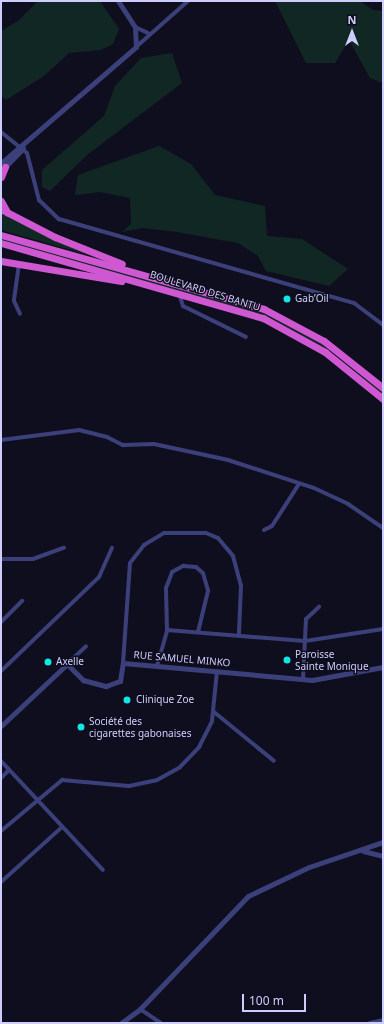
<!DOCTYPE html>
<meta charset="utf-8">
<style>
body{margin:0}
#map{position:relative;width:384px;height:1024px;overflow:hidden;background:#0f0e1e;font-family:"Noto Sans",sans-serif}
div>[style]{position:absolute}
.green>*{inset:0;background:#112724}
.minor>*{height:4px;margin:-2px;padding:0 2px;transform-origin:2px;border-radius:2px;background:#3c407a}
.tertiary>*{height:5px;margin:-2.5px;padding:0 2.5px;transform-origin:2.5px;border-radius:2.5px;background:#3c407a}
.trunk>*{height:7px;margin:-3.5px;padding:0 3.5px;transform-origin:3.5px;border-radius:3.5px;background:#cf58d2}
.dots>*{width:11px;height:11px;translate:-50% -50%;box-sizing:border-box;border:2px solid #0f0e1e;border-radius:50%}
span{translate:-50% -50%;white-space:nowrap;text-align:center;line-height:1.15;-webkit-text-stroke:3px #0f0e1e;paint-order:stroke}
.street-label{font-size:10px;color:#cecefc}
.poi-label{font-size:10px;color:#cecefc}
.left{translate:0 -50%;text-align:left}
.frame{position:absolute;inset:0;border:2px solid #cecefc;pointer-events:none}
.north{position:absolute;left:332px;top:12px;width:40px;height:40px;-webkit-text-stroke:3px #0f0e1e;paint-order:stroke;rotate:0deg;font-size:11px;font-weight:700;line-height:16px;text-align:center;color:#cecefc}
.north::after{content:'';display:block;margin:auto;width:14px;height:18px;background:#cecefc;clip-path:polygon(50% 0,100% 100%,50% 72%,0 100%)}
.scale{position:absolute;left:242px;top:994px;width:64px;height:18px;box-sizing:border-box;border:2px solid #cecefc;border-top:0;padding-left:5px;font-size:12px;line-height:14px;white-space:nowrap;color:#cecefc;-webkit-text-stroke:3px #0f0e1e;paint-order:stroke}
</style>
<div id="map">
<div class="green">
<div style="clip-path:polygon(38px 1px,100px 1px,119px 29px,113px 44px,101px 50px,69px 53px,44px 76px,6px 100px,1px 96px,1px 31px,18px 21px)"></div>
<div style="clip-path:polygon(275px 1px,360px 1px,373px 10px,383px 11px,383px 83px,370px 78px,349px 40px,335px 63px,306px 63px)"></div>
<div style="clip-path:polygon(172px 53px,182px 83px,87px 155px,50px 191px,42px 187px,42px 170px,104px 116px,115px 86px,141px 58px)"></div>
<div style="clip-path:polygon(159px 146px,191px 164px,215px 195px,265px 206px,267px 236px,302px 239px,348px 269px,329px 286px,266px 271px,258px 256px,238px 243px,177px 232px,142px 228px,122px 232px,131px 224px,130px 198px,100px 192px,75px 195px,78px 175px)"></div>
<div style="clip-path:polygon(1px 212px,102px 259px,1px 230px)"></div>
<div style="clip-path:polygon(1px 237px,266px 313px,325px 344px,383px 392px,383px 396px,331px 351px,266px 317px,1px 241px)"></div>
</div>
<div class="minor">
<div style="left:135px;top:27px;width:14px;rotate:25deg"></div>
<div style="left:136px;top:47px;width:69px;rotate:-41.5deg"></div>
<div style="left:1px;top:132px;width:33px;rotate:39deg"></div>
<div style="left:27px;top:153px;width:49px;rotate:75.7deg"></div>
<div style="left:39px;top:200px;width:28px;rotate:44deg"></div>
<div style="left:59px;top:219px;width:307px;rotate:15.9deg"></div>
<div style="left:354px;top:303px;width:36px;rotate:37deg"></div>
<div style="left:19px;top:264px;width:37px;rotate:98deg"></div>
<div style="left:14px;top:301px;width:14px;rotate:65deg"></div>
<div style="left:179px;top:293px;width:14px;rotate:73deg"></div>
<div style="left:183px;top:306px;width:70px;rotate:26.2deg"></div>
<div style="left:1px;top:440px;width:79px;rotate:-7.3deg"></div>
<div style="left:79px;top:430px;width:29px;rotate:14deg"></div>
<div style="left:107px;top:437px;width:18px;rotate:27deg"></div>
<div style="left:123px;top:445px;width:31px;rotate:-2deg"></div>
<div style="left:154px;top:444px;width:76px;rotate:12.2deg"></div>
<div style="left:228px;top:460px;width:90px;rotate:18deg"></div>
<div style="left:314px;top:488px;width:38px;rotate:25deg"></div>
<div style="left:348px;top:504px;width:42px;rotate:34.4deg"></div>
<div style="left:264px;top:530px;width:9px;rotate:-27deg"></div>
<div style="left:272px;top:526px;width:50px;rotate:-57.3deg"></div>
<div style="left:1px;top:559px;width:32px"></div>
<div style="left:33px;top:559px;width:33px;rotate:-20deg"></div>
<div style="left:1px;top:622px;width:30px;rotate:-45deg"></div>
<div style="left:167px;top:630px;width:138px;rotate:4.6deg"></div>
<div style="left:305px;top:641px;width:79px;rotate:-8.7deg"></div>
<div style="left:123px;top:663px;width:100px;rotate:-86deg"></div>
<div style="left:130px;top:563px;width:23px;rotate:-52deg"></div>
<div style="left:144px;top:545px;width:23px;rotate:-31deg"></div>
<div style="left:164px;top:533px;width:42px"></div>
<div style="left:206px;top:533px;width:13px;rotate:23deg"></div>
<div style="left:218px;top:538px;width:23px;rotate:50deg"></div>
<div style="left:233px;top:556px;width:30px;rotate:75deg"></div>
<div style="left:241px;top:585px;width:48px;rotate:92.4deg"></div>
<div style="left:67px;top:664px;width:26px;rotate:-43deg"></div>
<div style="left:157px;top:666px;width:37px;rotate:-74deg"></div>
<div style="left:167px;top:630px;width:42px;rotate:-91.4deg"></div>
<div style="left:166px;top:588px;width:17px;rotate:-69deg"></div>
<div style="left:172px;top:572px;width:13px;rotate:-29deg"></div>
<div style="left:183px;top:566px;width:13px;rotate:4deg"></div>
<div style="left:196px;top:567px;width:9px;rotate:41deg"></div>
<div style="left:203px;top:573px;width:19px;rotate:74deg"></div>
<div style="left:208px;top:591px;width:42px;rotate:103.7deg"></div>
<div style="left:1px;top:671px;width:136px;rotate:-43.8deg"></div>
<div style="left:99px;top:577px;width:32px;rotate:-66deg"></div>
<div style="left:303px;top:680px;width:61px;rotate:-87.2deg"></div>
<div style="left:306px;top:619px;width:18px;rotate:-43deg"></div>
<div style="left:214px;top:712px;width:77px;rotate:39.2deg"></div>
<div style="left:1px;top:761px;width:149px;rotate:46.9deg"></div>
<div style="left:1px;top:778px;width:11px;rotate:-45deg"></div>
<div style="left:1px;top:831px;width:80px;rotate:-39.9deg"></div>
<div style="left:62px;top:780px;width:67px;rotate:5.1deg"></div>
<div style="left:129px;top:786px;width:29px;rotate:-12deg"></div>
<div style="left:157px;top:780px;width:26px;rotate:-29deg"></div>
<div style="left:180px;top:767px;width:28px;rotate:-46deg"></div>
<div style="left:199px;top:747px;width:29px;rotate:-63deg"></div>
<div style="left:212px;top:721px;width:50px;rotate:-84.3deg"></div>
<div style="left:1px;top:882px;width:82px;rotate:-42deg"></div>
<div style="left:140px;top:1009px;width:25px;rotate:34deg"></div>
<div style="left:370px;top:1023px;width:13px;rotate:-13deg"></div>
</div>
<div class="tertiary">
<div style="left:1px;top:163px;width:178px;rotate:-40.7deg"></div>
<div style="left:136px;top:47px;width:20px;rotate:-93deg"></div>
<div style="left:135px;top:27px;width:31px;rotate:-123deg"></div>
<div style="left:3px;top:169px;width:29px;rotate:-46deg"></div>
<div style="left:1px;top:726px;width:91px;rotate:-43.2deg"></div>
<div style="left:67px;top:664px;width:23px;rotate:45deg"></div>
<div style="left:83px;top:680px;width:24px;rotate:15deg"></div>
<div style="left:106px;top:686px;width:15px;rotate:-20deg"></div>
<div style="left:120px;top:681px;width:18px;rotate:-81deg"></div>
<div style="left:123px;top:663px;width:190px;rotate:5.1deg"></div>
<div style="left:312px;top:680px;width:72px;rotate:-10.4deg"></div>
<div style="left:363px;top:851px;width:21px;rotate:14deg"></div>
<div style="left:121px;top:1023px;width:24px;rotate:-36deg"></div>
<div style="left:140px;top:1009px;width:156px;rotate:-46.3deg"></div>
<div style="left:248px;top:896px;width:68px;rotate:-25.4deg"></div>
<div style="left:309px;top:867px;width:78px;rotate:-18.7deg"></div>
</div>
<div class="trunk">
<div style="left:1px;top:177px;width:11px;rotate:-68deg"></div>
<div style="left:1px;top:201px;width:13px;rotate:61deg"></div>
<div style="left:1px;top:209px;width:61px;rotate:27.4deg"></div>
<div style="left:55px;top:237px;width:72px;rotate:21.9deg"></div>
<div style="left:1px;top:235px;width:273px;rotate:15.7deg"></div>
<div style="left:264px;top:309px;width:68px;rotate:28.1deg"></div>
<div style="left:324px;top:341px;width:75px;rotate:38.5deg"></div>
<div style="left:1px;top:243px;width:273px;rotate:16deg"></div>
<div style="left:263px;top:318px;width:71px;rotate:28.7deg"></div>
<div style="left:325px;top:352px;width:75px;rotate:39deg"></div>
<div style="left:1px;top:261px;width:122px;rotate:9.5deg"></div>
</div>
<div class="dots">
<div style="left:287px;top:299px;background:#10e6e4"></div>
<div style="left:287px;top:660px;background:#10e6e4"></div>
<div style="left:48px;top:662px;background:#10e6e4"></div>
<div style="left:127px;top:700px;background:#10e6e4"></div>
<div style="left:81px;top:727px;background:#10e6e4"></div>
</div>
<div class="street-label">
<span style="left:205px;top:291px;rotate:17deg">BOULEVARD DES BANTU</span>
<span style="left:182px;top:659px;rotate:5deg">RUE SAMUEL MINKO</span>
</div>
<div class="poi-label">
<span class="left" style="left:295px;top:299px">Gab’Oil</span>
<span class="left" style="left:295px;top:660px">Paroisse<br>Sainte Monique</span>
<span class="left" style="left:56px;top:662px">Axelle</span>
<span class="left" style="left:136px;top:700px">Clinique Zoe</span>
<span class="left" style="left:89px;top:727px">Société des<br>cigarettes gabonaises</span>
</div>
<div class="frame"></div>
<div class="north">N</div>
<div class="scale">100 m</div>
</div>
